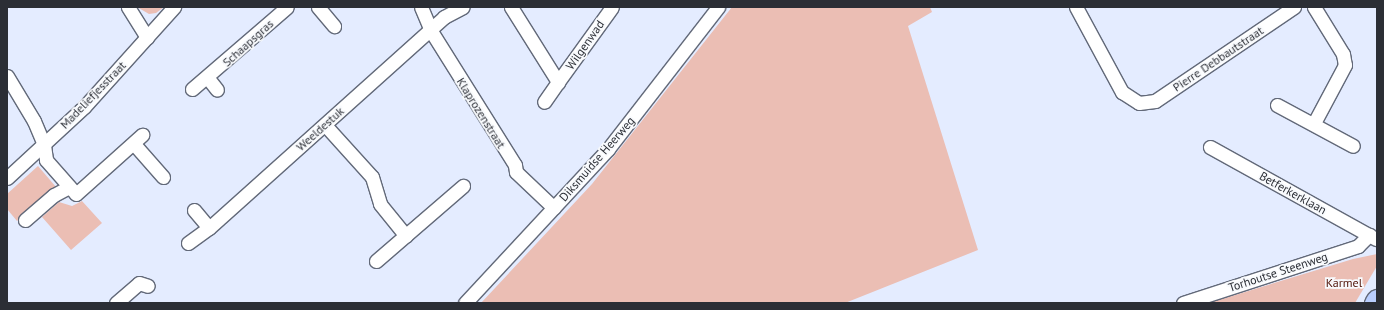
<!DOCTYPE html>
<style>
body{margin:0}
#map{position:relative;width:1384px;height:310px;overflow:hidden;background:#e4ecff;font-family:"PT Sans",sans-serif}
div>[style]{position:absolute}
.green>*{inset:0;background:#ebbeb4}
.roads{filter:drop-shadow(1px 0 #626979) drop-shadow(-1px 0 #626979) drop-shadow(0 1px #626979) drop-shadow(0 -1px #626979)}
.street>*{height:13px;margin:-6.5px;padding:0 6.5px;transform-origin:6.5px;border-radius:6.5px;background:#fff}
.primary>*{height:21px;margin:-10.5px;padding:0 10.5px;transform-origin:10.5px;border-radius:10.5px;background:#b9cefe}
span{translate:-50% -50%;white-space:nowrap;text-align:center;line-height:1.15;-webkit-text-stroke:3.5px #f8fafd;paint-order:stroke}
.street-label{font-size:12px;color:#2b2e35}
.park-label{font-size:12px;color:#4e1105}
.frame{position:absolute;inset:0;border:8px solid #2b2e35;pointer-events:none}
</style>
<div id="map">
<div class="green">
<div style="clip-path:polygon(137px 7px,164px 7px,156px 13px,149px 14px)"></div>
<div style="clip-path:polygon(732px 7px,930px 7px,932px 12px,908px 26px,978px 250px,845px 303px,481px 303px,592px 184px)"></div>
<div style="clip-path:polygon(38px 166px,56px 187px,17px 221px,7px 209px,7px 194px)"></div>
<div style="clip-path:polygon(82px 201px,102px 223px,71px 250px,42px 217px,59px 202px,72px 206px)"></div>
<div style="clip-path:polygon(1377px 254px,1377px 266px,1355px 303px,1209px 303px,1353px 259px)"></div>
</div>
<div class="roads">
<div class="street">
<div style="left:128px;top:7px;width:36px;rotate:58deg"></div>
<div style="left:318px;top:7px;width:25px;rotate:50deg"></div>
<div style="left:421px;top:7px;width:26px;rotate:67deg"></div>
<div style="left:431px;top:31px;width:158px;rotate:57.9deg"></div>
<div style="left:515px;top:165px;width:7px;rotate:82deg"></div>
<div style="left:516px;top:172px;width:52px;rotate:43.5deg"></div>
<div style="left:511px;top:7px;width:89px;rotate:57.9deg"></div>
<div style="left:558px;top:82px;width:24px;rotate:125deg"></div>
<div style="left:1076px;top:7px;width:97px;rotate:61.6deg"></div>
<div style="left:1122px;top:92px;width:20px;rotate:33deg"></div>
<div style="left:1139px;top:103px;width:16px;rotate:-7deg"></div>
<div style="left:1155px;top:101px;width:168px;rotate:-34.1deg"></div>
<div style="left:1314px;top:7px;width:55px;rotate:58.3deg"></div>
<div style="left:1343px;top:54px;width:11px;rotate:80deg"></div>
<div style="left:1345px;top:65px;width:66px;rotate:118.1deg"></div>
<div style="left:7px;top:76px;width:52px;rotate:59deg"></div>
<div style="left:34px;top:121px;width:26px;rotate:67deg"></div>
<div style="left:44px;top:145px;width:15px;rotate:82deg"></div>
<div style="left:46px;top:160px;width:45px;rotate:48.6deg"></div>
<div style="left:76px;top:194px;width:89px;rotate:-41.8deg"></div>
<div style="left:207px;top:77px;width:16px;rotate:52deg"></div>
<div style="left:558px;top:82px;width:92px;rotate:-54.2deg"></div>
<div style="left:192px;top:89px;width:125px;rotate:-40.8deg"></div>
<div style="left:1277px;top:105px;width:86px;rotate:28.3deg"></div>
<div style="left:325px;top:125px;width:70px;rotate:47.9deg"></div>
<div style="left:372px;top:177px;width:28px;rotate:73deg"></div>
<div style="left:380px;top:204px;width:41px;rotate:50.9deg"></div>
<div style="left:134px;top:144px;width:44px;rotate:48.7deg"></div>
<div style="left:1210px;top:147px;width:190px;rotate:29deg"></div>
<div style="left:7px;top:178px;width:105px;rotate:-42.7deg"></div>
<div style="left:84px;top:107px;width:135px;rotate:-48deg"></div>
<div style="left:194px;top:210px;width:23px;rotate:50deg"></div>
<div style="left:25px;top:220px;width:38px;rotate:-41deg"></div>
<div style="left:54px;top:195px;width:17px;rotate:-28deg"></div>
<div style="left:188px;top:243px;width:26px;rotate:-36deg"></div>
<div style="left:209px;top:228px;width:316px;rotate:-41.9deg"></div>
<div style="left:444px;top:17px;width:21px;rotate:-28deg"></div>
<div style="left:376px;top:261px;width:115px;rotate:-40.8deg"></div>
<div style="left:116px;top:303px;width:30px;rotate:-41deg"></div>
<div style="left:139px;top:283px;width:9px;rotate:18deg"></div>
<div style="left:465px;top:303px;width:210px;rotate:-47.1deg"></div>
<div style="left:608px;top:149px;width:180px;rotate:-52.2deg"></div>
<div style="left:1183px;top:303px;width:184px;rotate:-18deg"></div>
<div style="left:1358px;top:246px;width:16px;rotate:-45deg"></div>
</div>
<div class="primary">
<div style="left:1375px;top:303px;width:4px;rotate:-56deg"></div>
</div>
</div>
<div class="street-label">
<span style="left:248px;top:43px;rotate:-42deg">Schaapsgras</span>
<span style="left:585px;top:45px;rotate:-55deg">Wilgenwad</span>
<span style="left:1218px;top:59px;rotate:-34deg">Pierre Debbautstraat</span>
<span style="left:93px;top:95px;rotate:-46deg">Madeliefjesstraat</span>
<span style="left:481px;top:113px;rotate:58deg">Klaprozenstraat</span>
<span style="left:320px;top:129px;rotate:-42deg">Weeldestuk</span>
<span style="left:597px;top:159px;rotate:-49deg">Diksmuidse Heerweg</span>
<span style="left:1293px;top:193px;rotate:29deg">Betferkerklaan</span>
<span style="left:1278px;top:272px;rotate:-18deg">Torhoutse Steenweg</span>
</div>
<div class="park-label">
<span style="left:1344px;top:283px">Karmel</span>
</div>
<div class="frame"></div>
</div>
